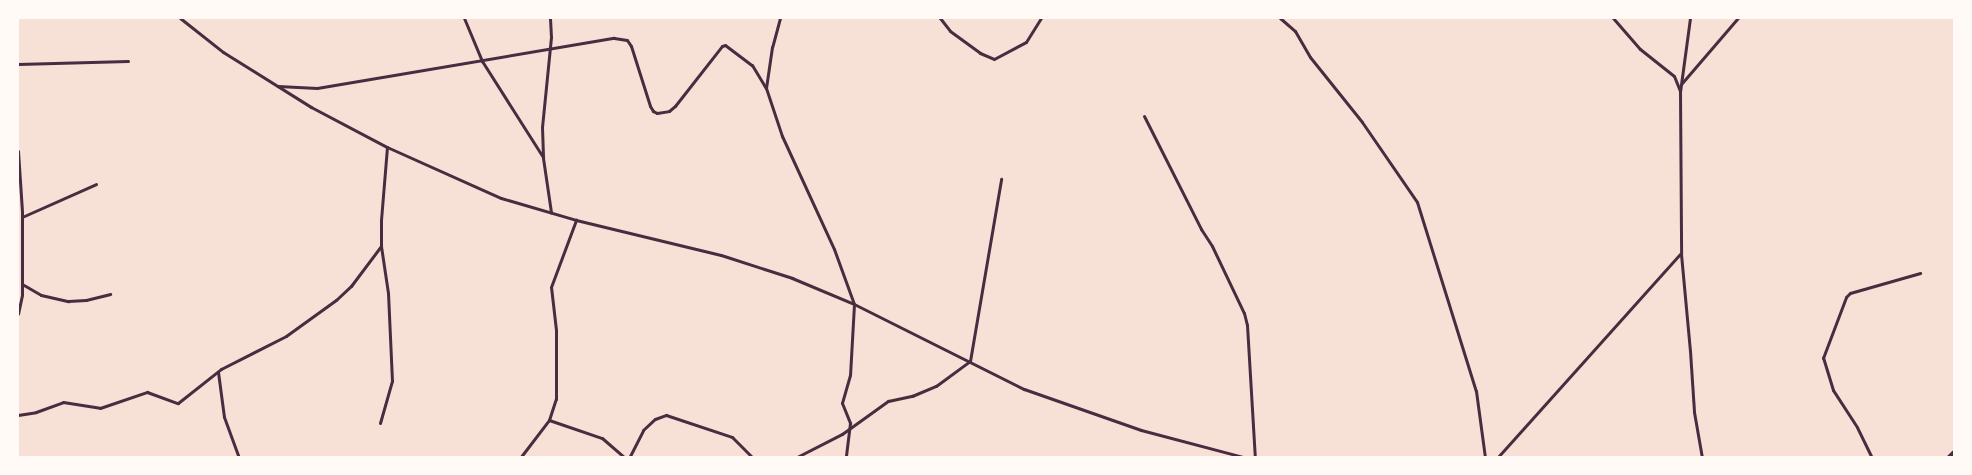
<!DOCTYPE html>
<style>
body{margin:0}
#map{position:relative;width:1972px;height:475px;overflow:hidden;background:#f7e1d7;font-family:"Varela Round",sans-serif}
div>[style]{position:absolute}
.minor>*{height:3px;margin:-1.5px;padding:0 1.5px;transform-origin:1.5px;border-radius:1.5px;background:#4a2c40}
.tertiary>*{height:4px;margin:-2px;padding:0 2px;transform-origin:2px;border-radius:2px;background:#4a2c40}
span{translate:-50% -50%;white-space:nowrap;text-align:center;line-height:1.15;-webkit-text-stroke:4px #fffaf5;paint-order:stroke}
.frame{position:absolute;inset:0;border:19px solid #fffaf5;pointer-events:none}
</style>
<div id="map">
<div class="minor">
<div style="left:180px;top:18px;width:55px;rotate:38.3deg"></div>
<div style="left:223px;top:52px;width:104px;rotate:32deg"></div>
<div style="left:311px;top:107px;width:86px;rotate:27.8deg"></div>
<div style="left:387px;top:147px;width:125px;rotate:24.1deg"></div>
<div style="left:501px;top:198px;width:78px;rotate:16.3deg"></div>
<div style="left:576px;top:220px;width:149px;rotate:13.6deg"></div>
<div style="left:721px;top:255px;width:75px;rotate:17.9deg"></div>
<div style="left:792px;top:278px;width:67px;rotate:22.8deg"></div>
<div style="left:854px;top:304px;width:190px;rotate:26.6deg"></div>
<div style="left:1024px;top:389px;width:124px;rotate:19.3deg"></div>
<div style="left:1141px;top:430px;width:110px;rotate:14.8deg"></div>
<div style="left:464px;top:18px;width:47px;rotate:67.3deg"></div>
<div style="left:482px;top:61px;width:114px;rotate:57.6deg"></div>
<div style="left:550px;top:18px;width:19px;rotate:87deg"></div>
<div style="left:551px;top:37px;width:90px;rotate:95.7deg"></div>
<div style="left:542px;top:127px;width:31px;rotate:88deg"></div>
<div style="left:543px;top:158px;width:55px;rotate:81.6deg"></div>
<div style="left:780px;top:18px;width:30px;rotate:105deg"></div>
<div style="left:772px;top:47px;width:41px;rotate:98.3deg"></div>
<div style="left:766px;top:88px;width:51px;rotate:71.6deg"></div>
<div style="left:782px;top:136px;width:124px;rotate:65.3deg"></div>
<div style="left:834px;top:249px;width:59px;rotate:70deg"></div>
<div style="left:854px;top:304px;width:71px;rotate:93.2deg"></div>
<div style="left:850px;top:375px;width:29px;rotate:106deg"></div>
<div style="left:842px;top:403px;width:22px;rotate:68deg"></div>
<div style="left:850px;top:423px;width:35px;rotate:97deg"></div>
<div style="left:940px;top:18px;width:16px;rotate:52deg"></div>
<div style="left:950px;top:31px;width:37px;rotate:36deg"></div>
<div style="left:980px;top:53px;width:15px;rotate:23deg"></div>
<div style="left:994px;top:59px;width:36px;rotate:-28deg"></div>
<div style="left:1026px;top:42px;width:28px;rotate:-58deg"></div>
<div style="left:1280px;top:18px;width:20px;rotate:41deg"></div>
<div style="left:1295px;top:31px;width:30px;rotate:60deg"></div>
<div style="left:1310px;top:57px;width:83px;rotate:51.3deg"></div>
<div style="left:1362px;top:122px;width:97px;rotate:55.5deg"></div>
<div style="left:1417px;top:202px;width:198px;rotate:72.7deg"></div>
<div style="left:1476px;top:391px;width:68px;rotate:82.3deg"></div>
<div style="left:1613px;top:18px;width:41px;rotate:48.9deg"></div>
<div style="left:1640px;top:49px;width:43px;rotate:38.5deg"></div>
<div style="left:1674px;top:76px;width:16px;rotate:68deg"></div>
<div style="left:1690px;top:18px;width:75px;rotate:97.7deg"></div>
<div style="left:1680px;top:92px;width:162px;rotate:89.6deg"></div>
<div style="left:1681px;top:254px;width:97px;rotate:84.7deg"></div>
<div style="left:1690px;top:351px;width:61px;rotate:86.2deg"></div>
<div style="left:1694px;top:412px;width:47px;rotate:80.1deg"></div>
<div style="left:18px;top:64px;width:110px;rotate:-1.6deg"></div>
<div style="left:1682px;top:83px;width:86px;rotate:-49.3deg"></div>
<div style="left:278px;top:86px;width:39px;rotate:3deg"></div>
<div style="left:317px;top:88px;width:301px;rotate:-9.6deg"></div>
<div style="left:614px;top:38px;width:13px;rotate:9deg"></div>
<div style="left:627px;top:40px;width:7px;rotate:56deg"></div>
<div style="left:631px;top:46px;width:63px;rotate:72.4deg"></div>
<div style="left:650px;top:106px;width:6px;rotate:59deg"></div>
<div style="left:653px;top:111px;width:4px;rotate:27deg"></div>
<div style="left:657px;top:113px;width:12px;rotate:-9deg"></div>
<div style="left:669px;top:111px;width:8px;rotate:-40deg"></div>
<div style="left:675px;top:106px;width:76px;rotate:-51.9deg"></div>
<div style="left:722px;top:46px;width:3px;rotate:-18deg"></div>
<div style="left:725px;top:45px;width:34px;rotate:37deg"></div>
<div style="left:752px;top:65px;width:27px;rotate:59deg"></div>
<div style="left:1144px;top:116px;width:127px;rotate:63.2deg"></div>
<div style="left:1201px;top:229px;width:20px;rotate:57deg"></div>
<div style="left:1212px;top:246px;width:74px;rotate:64.5deg"></div>
<div style="left:1244px;top:313px;width:12px;rotate:76deg"></div>
<div style="left:1247px;top:325px;width:133px;rotate:86.6deg"></div>
<div style="left:18px;top:151px;width:61px;rotate:86.2deg"></div>
<div style="left:22px;top:212px;width:83px;rotate:90deg"></div>
<div style="left:22px;top:295px;width:19px;rotate:102deg"></div>
<div style="left:22px;top:217px;width:81px;rotate:-24deg"></div>
<div style="left:22px;top:284px;width:22px;rotate:30deg"></div>
<div style="left:41px;top:295px;width:28px;rotate:13deg"></div>
<div style="left:68px;top:301px;width:18px;rotate:-3deg"></div>
<div style="left:86px;top:300px;width:25px;rotate:-14deg"></div>
<div style="left:218px;top:372px;width:45px;rotate:82.4deg"></div>
<div style="left:224px;top:417px;width:44px;rotate:69.9deg"></div>
<div style="left:18px;top:415px;width:18px;rotate:-9deg"></div>
<div style="left:36px;top:412px;width:29px;rotate:-20deg"></div>
<div style="left:63px;top:402px;width:37px;rotate:9deg"></div>
<div style="left:100px;top:408px;width:50px;rotate:-18.8deg"></div>
<div style="left:147px;top:392px;width:33px;rotate:20deg"></div>
<div style="left:178px;top:403px;width:55px;rotate:-38.3deg"></div>
<div style="left:221px;top:369px;width:73px;rotate:-26.9deg"></div>
<div style="left:286px;top:336px;width:62px;rotate:-35.8deg"></div>
<div style="left:336px;top:300px;width:21px;rotate:-43deg"></div>
<div style="left:351px;top:286px;width:50px;rotate:-53.1deg"></div>
<div style="left:549px;top:420px;width:56px;rotate:18.8deg"></div>
<div style="left:602px;top:438px;width:30px;rotate:41deg"></div>
<div style="left:380px;top:423px;width:44px;rotate:-74.1deg"></div>
<div style="left:392px;top:381px;width:88px;rotate:-92.6deg"></div>
<div style="left:388px;top:293px;width:48px;rotate:-98.5deg"></div>
<div style="left:381px;top:246px;width:26px;rotate:-90deg"></div>
<div style="left:381px;top:220px;width:73px;rotate:-85.3deg"></div>
<div style="left:520px;top:458px;width:48px;rotate:-52.7deg"></div>
<div style="left:549px;top:420px;width:22px;rotate:-72deg"></div>
<div style="left:556px;top:399px;width:69px;rotate:-90deg"></div>
<div style="left:556px;top:330px;width:43px;rotate:-96.6deg"></div>
<div style="left:551px;top:287px;width:72px;rotate:-69.5deg"></div>
<div style="left:629px;top:458px;width:31px;rotate:-63deg"></div>
<div style="left:643px;top:430px;width:16px;rotate:-43deg"></div>
<div style="left:655px;top:419px;width:12px;rotate:-20deg"></div>
<div style="left:666px;top:415px;width:70px;rotate:18.4deg"></div>
<div style="left:732px;top:437px;width:30px;rotate:45deg"></div>
<div style="left:795px;top:458px;width:53px;rotate:-27.1deg"></div>
<div style="left:842px;top:434px;width:57px;rotate:-35.7deg"></div>
<div style="left:888px;top:401px;width:25px;rotate:-12deg"></div>
<div style="left:912px;top:396px;width:26px;rotate:-23deg"></div>
<div style="left:936px;top:386px;width:42px;rotate:-36.3deg"></div>
<div style="left:970px;top:361px;width:185px;rotate:-80.3deg"></div>
<div style="left:1497px;top:458px;width:274px;rotate:-48.1deg"></div>
<div style="left:1872px;top:458px;width:34px;rotate:-116deg"></div>
<div style="left:1857px;top:427px;width:44px;rotate:-123deg"></div>
<div style="left:1833px;top:390px;width:34px;rotate:-107deg"></div>
<div style="left:1823px;top:358px;width:65px;rotate:-69.3deg"></div>
<div style="left:1846px;top:297px;width:6px;rotate:-45deg"></div>
<div style="left:1850px;top:293px;width:73px;rotate:-15.9deg"></div>
</div>
<div class="tertiary">
<div style="left:1948px;top:458px;width:8px;rotate:-45deg"></div>
</div>
<div class="frame"></div>
</div>
